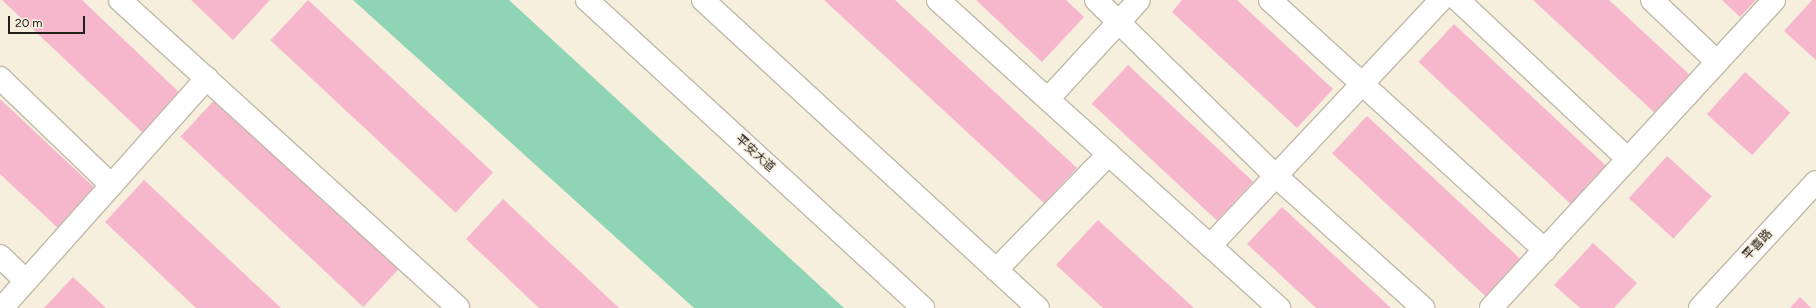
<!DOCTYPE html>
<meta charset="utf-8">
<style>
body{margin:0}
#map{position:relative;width:1816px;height:308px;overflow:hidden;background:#f7efde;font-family:Figtree,"Noto Sans SC",sans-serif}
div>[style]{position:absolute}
.green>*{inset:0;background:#8fd4b4}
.building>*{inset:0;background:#f6b7cd;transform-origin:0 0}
.roads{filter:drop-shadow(1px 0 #c2baaa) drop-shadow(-1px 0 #c2baaa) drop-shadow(0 1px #c2baaa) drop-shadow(0 -1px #c2baaa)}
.minor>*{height:22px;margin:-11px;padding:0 11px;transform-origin:11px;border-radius:11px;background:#fff}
.major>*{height:22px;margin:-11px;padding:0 11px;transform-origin:11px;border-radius:11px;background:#fff}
span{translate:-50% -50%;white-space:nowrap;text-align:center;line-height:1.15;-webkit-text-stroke:3px #f7efde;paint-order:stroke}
.street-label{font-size:12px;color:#23201a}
.scale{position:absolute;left:8px;top:16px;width:77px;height:18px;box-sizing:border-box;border:2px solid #23201a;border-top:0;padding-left:5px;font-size:12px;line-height:14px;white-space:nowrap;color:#23201a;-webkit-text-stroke:3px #f7efde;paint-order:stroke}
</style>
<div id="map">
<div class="green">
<div style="clip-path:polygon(353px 0,509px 0,844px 308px,694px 308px)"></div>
</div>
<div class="building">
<div style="clip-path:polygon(2px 0,82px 0,181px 94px,144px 134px)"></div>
<div style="clip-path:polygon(191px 0,270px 0,233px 40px)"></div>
<div style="left:308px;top:0;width:253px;height:55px;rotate:43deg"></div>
<div style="clip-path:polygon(824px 0,895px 0,1077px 168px,1044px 203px)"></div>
<div style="clip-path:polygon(976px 0,1066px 0,1084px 17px,1042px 62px)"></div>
<div style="clip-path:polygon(1182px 0,1237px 0,1333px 89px,1297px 128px,1172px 12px)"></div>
<div style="clip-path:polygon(1533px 0,1609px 0,1692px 77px,1657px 115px)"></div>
<div style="clip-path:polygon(1722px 0,1756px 0,1740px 17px)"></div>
<div style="clip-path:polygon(1812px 0,1816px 0,1816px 60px,1784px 31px)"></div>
<div style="left:1454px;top:24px;width:210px;height:52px;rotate:43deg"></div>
<div style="left:1128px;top:65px;width:171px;height:53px;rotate:43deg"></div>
<div style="left:1745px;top:72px;width:61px;height:57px;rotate:42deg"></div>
<div style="left:220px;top:94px;width:250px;height:58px;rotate:43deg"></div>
<div style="clip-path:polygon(0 99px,96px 189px,59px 229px,0 174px)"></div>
<div style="left:1367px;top:116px;width:211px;height:51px;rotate:43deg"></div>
<div style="left:1667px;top:156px;width:60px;height:57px;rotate:42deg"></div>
<div style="clip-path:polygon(144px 180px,281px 308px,196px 308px,105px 222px)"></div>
<div style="clip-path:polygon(503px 199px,619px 308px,539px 308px,466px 239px)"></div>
<div style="clip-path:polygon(1282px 207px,1391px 308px,1316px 308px,1247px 244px)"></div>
<div style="clip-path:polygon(1098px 220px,1194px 308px,1103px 308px,1056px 265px)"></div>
<div style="clip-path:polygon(1593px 243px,1637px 283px,1614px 308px,1580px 308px,1554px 285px)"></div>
<div style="clip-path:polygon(73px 277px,106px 308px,44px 308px)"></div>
<div style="clip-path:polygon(1800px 297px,1811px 308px,1790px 308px)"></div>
</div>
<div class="roads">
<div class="minor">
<div style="left:120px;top:0;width:457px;rotate:42.3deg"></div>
<div style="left:938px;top:0;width:460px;rotate:42.1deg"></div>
<div style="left:1096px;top:0;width:252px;rotate:44.4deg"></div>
<div style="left:1276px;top:176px;width:198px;rotate:41.9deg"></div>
<div style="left:1270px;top:0;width:372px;rotate:42.3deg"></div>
<div style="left:1458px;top:0;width:233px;rotate:43.1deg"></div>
<div style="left:1652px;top:0;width:90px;rotate:43.6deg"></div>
<div style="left:0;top:78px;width:154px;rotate:43.9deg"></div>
<div style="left:1048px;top:99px;width:134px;rotate:-47.4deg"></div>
<div style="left:1210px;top:246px;width:337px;rotate:-46.8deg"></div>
<div style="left:0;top:256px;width:36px;rotate:44deg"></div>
<div style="left:996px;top:270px;width:162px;rotate:-45.8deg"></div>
<div style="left:2px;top:308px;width:308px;rotate:-48.3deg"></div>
<div style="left:1491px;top:308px;width:418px;rotate:-47.4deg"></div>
<div style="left:1700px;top:308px;width:171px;rotate:-47.4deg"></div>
</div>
<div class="major">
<div style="left:587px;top:0;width:456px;rotate:42.5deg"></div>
<div style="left:703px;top:0;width:455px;rotate:42.6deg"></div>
</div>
</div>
<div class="street-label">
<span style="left:755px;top:154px;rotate:42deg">平安大道</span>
<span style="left:1758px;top:245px;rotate:-47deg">平喜路</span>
</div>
<div class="scale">20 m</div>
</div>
